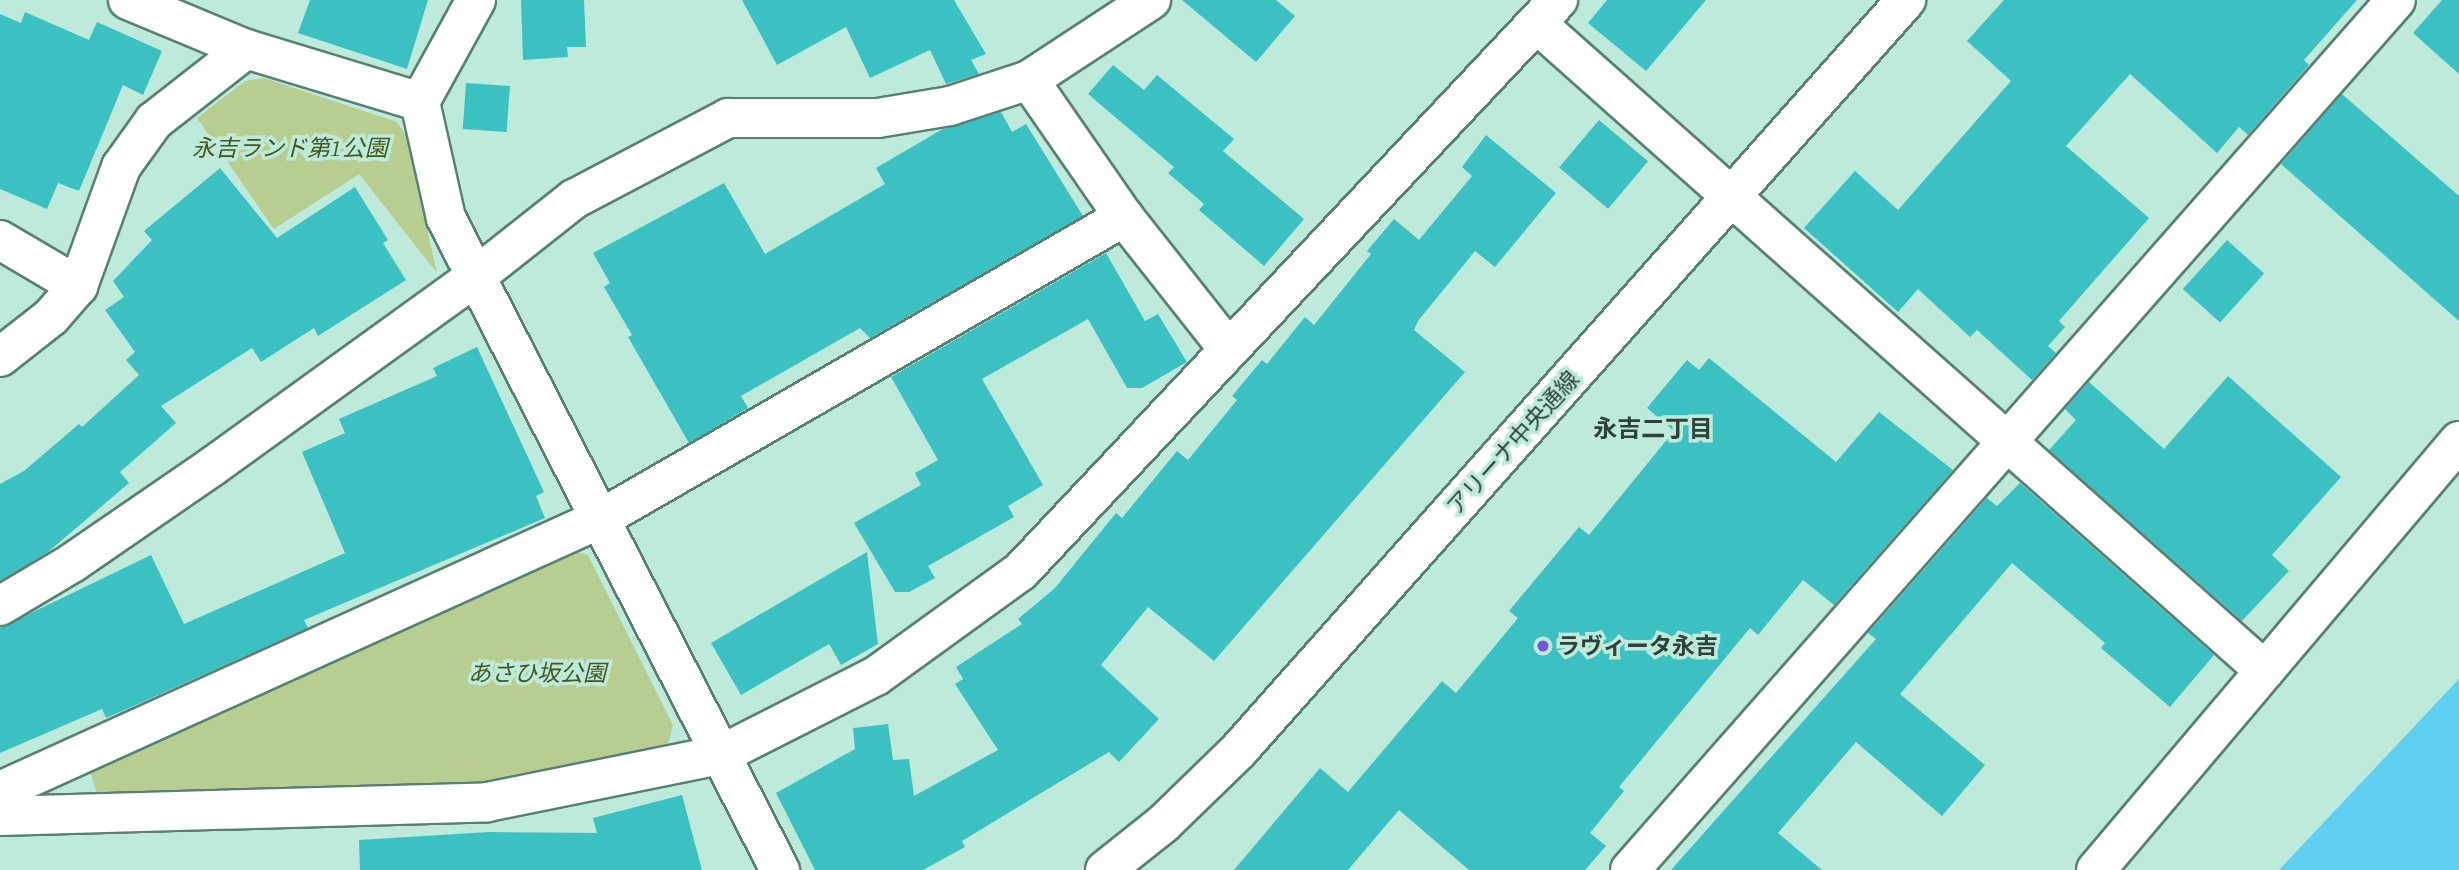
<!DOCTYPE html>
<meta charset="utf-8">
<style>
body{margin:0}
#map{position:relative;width:2459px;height:870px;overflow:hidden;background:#beeadb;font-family:"Source Serif 4","Noto Sans JP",serif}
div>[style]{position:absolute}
.green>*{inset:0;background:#b7ce90}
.water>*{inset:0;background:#5ecff0}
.building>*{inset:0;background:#3cc1c3;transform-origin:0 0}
.roads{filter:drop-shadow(2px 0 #588174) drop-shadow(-2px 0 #588174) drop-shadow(0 2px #588174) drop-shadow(0 -2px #588174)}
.street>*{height:38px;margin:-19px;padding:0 19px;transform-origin:19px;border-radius:19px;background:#fff}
.secondary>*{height:38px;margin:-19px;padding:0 19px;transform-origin:19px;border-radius:19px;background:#fff}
.dots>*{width:19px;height:19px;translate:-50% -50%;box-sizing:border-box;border:4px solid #beeadb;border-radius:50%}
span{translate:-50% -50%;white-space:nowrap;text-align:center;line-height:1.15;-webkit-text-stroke:7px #beeadb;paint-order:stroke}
.park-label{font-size:23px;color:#44571e;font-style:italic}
.street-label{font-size:23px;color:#2f413b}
.poi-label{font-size:23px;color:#2f413b;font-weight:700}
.left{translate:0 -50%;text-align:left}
.neighbourhood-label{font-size:24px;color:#2f413b;font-weight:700}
</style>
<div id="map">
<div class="green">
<div style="clip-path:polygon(264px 78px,397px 122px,406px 135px,437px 273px,359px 174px,274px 229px,197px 118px,245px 81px)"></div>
<div style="clip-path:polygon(571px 550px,588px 555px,673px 725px,667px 749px,497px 781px,98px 798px,88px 763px)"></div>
</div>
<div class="water">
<div style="clip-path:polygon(2459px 679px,2459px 870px,2279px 870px)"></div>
</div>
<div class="building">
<div style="clip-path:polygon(310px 0,428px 0,407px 69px,298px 33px)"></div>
<div style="clip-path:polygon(521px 0,584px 0,586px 47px,567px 47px,568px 57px,523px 60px)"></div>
<div style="clip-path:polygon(742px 0,954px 0,986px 54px,971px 60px,979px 74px,946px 84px,930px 50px,870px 78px,846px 27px,777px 65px)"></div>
<div style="clip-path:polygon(1182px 0,1276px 0,1295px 16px,1256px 62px)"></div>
<div style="clip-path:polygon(1607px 0,1706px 0,1646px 71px,1588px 23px)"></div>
<div style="clip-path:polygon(2004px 0,2357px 0,2304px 60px,2309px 65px,2248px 135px,2239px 127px,2217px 153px,2130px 74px,2066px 146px,2149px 218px,2059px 321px,2065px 327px,2048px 346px,2056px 353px,2032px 380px,1977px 330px,1970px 337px,1918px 289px,1898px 312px,1804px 228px,1855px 171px,1898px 210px,2011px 81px,1967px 41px)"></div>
<div style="clip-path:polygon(2442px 0,2459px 0,2459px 74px,2413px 33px)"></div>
<div style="clip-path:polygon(25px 12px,89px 40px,97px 22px,162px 51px,143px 95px,123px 85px,79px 191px,58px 183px,47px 209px,0 189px,0 14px,21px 23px)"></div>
<div style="clip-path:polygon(1113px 65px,1144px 90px,1157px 75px,1234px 139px,1223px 151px,1304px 219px,1264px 266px,1199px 210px,1204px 204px,1168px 173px,1174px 167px,1088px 94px)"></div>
<div style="left:466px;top:83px;width:44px;height:46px;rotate:4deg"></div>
<div style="clip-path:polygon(2342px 94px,2459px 196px,2459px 321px,2281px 164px)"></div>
<div style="clip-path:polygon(1001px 112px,1012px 132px,1026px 124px,1083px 216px,870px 338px,860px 328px,741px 396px,748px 408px,689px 443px,628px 337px,632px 335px,604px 287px,610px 283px,593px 253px,724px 183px,765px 254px,885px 184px,876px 168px,941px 130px)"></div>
<div style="left:1599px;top:120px;width:64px;height:62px;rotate:40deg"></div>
<div style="clip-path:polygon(1486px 135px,1556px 193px,1495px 267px,1475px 251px,1418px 321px,1414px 330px,1465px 372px,1214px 661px,1148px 607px,1101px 665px,1159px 719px,1119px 762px,1109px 752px,962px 841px,965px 847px,923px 870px,815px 870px,776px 793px,855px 749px,853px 728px,888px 724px,893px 760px,909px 759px,914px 796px,998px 750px,955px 684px,963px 679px,956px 667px,1022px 624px,1018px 619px,1055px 588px,1116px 513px,1122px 518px,1177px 451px,1188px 460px,1237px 400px,1232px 396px,1262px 360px,1267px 364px,1305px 317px,1314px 325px,1371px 254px,1367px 251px,1394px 219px,1419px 240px,1472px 176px,1462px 167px)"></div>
<div style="clip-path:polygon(220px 168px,277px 238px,355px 187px,388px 240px,383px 243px,406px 280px,318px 336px,314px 328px,261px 362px,252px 348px,161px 406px,176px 423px,120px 472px,129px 483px,48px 552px,0 581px,0 484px,24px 471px,79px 424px,82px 427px,139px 375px,126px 360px,135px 352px,105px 310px,124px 297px,113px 281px,152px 240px,144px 231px)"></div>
<div style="left:2227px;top:240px;width:50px;height:66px;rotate:42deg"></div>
<div style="clip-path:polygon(1106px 253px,1145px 321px,1158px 314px,1187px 362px,1142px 388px,1127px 388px,1088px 319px,982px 379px,1043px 485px,1008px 506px,1014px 517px,928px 566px,935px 578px,909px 592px,895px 592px,854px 523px,921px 485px,915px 473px,938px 460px,891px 377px)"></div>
<div style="clip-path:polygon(477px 347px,544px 492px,536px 496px,545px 518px,304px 620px,308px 628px,127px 709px,106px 718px,102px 709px,0 753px,0 628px,151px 555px,184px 624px,345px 553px,302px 452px,345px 433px,339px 419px,437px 376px,433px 368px)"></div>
<div style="clip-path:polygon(1709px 358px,1836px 462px,1879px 412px,1953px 470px,1834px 605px,1803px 580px,1758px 635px,1750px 628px,1619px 787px,1624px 791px,1590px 833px,1606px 846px,1585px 870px,1469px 870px,1399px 810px,1348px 870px,1234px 870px,1320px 768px,1348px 792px,1442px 681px,1456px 693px,1518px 618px,1509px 611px,1579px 527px,1589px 535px,1674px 431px,1647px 408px,1687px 360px,1699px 370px)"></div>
<div style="clip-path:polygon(2228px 376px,2341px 477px,2272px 555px,2289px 571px,2242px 621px,2049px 450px,2076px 420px,2065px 409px,2089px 382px,2164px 449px)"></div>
<div style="clip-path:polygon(2020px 483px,2214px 655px,2170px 707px,2101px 648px,2105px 643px,2012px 563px,1900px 694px,1985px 765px,1942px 816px,1856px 742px,1778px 833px,1822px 870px,1671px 870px,1876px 639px,1868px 633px,1987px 498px,1997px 506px)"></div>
<div style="clip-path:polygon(867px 552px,878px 644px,841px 665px,829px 644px,741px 695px,711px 643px)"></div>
<div style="clip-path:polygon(682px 795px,702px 870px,360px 870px,359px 840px,489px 832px,597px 833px,593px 818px)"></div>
</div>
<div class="roads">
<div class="street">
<div style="left:128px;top:0;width:128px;rotate:22.6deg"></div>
<div style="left:246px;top:49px;width:182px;rotate:16.9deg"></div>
<div style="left:476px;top:0;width:116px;rotate:118.8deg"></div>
<div style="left:420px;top:102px;width:119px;rotate:77.4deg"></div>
<div style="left:446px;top:218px;width:733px;rotate:62.88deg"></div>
<div style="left:1536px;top:23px;width:975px;rotate:41.63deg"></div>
<div style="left:1029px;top:80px;width:167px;rotate:55.3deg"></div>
<div style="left:1124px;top:217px;width:169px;rotate:51.7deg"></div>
<div style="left:0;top:240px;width:91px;rotate:30.5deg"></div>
<div style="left:0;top:357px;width:65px;rotate:-38.1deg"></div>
<div style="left:51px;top:317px;width:41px;rotate:-48.9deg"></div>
<div style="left:78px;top:286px;width:127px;rotate:-70.1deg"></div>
<div style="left:121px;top:167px;width:57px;rotate:-54.3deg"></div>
<div style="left:154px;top:121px;width:117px;rotate:-38deg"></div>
<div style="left:0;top:606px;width:84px;rotate:-30.8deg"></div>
<div style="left:72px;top:563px;width:171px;rotate:-34.5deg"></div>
<div style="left:213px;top:466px;width:322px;rotate:-35.8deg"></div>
<div style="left:474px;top:278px;width:127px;rotate:-38.3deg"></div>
<div style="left:574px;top:199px;width:174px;rotate:-27.7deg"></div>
<div style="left:728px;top:118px;width:150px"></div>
<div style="left:878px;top:118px;width:73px;rotate:-9.5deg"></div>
<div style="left:950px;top:106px;width:83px;rotate:-18.2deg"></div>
<div style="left:1029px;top:80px;width:146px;rotate:-33.3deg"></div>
<div style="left:0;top:791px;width:659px;rotate:-24.39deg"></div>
<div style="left:600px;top:519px;width:605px;rotate:-29.96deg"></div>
<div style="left:0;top:816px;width:487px;rotate:-1.6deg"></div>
<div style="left:487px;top:802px;width:238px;rotate:-11.4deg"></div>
<div style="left:720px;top:755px;width:175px;rotate:-26.9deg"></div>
<div style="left:876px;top:676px;width:179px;rotate:-35.9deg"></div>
<div style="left:1021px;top:571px;width:784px;rotate:-46.76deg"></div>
<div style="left:1630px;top:870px;width:1159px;rotate:-48.64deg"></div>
</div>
<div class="secondary">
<div style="left:1105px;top:870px;width:75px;rotate:-38.5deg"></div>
<div style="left:1164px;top:823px;width:105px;rotate:-44.2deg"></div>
<div style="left:1239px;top:750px;width:1004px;rotate:-48.35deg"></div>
<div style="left:2096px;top:870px;width:562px;rotate:-49.76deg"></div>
</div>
</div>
<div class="dots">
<div style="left:1543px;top:646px;background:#7657d1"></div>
</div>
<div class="park-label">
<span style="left:290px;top:148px">永吉ランド第1公園</span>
<span style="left:537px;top:673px">あさひ坂公園</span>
</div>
<div class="street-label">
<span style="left:1513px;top:443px;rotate:-48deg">アリーナ中央通線</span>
</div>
<div class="poi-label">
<span class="left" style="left:1557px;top:646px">ラヴィータ永吉</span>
</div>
<div class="neighbourhood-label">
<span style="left:1653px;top:429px">永吉二丁目</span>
</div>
</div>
